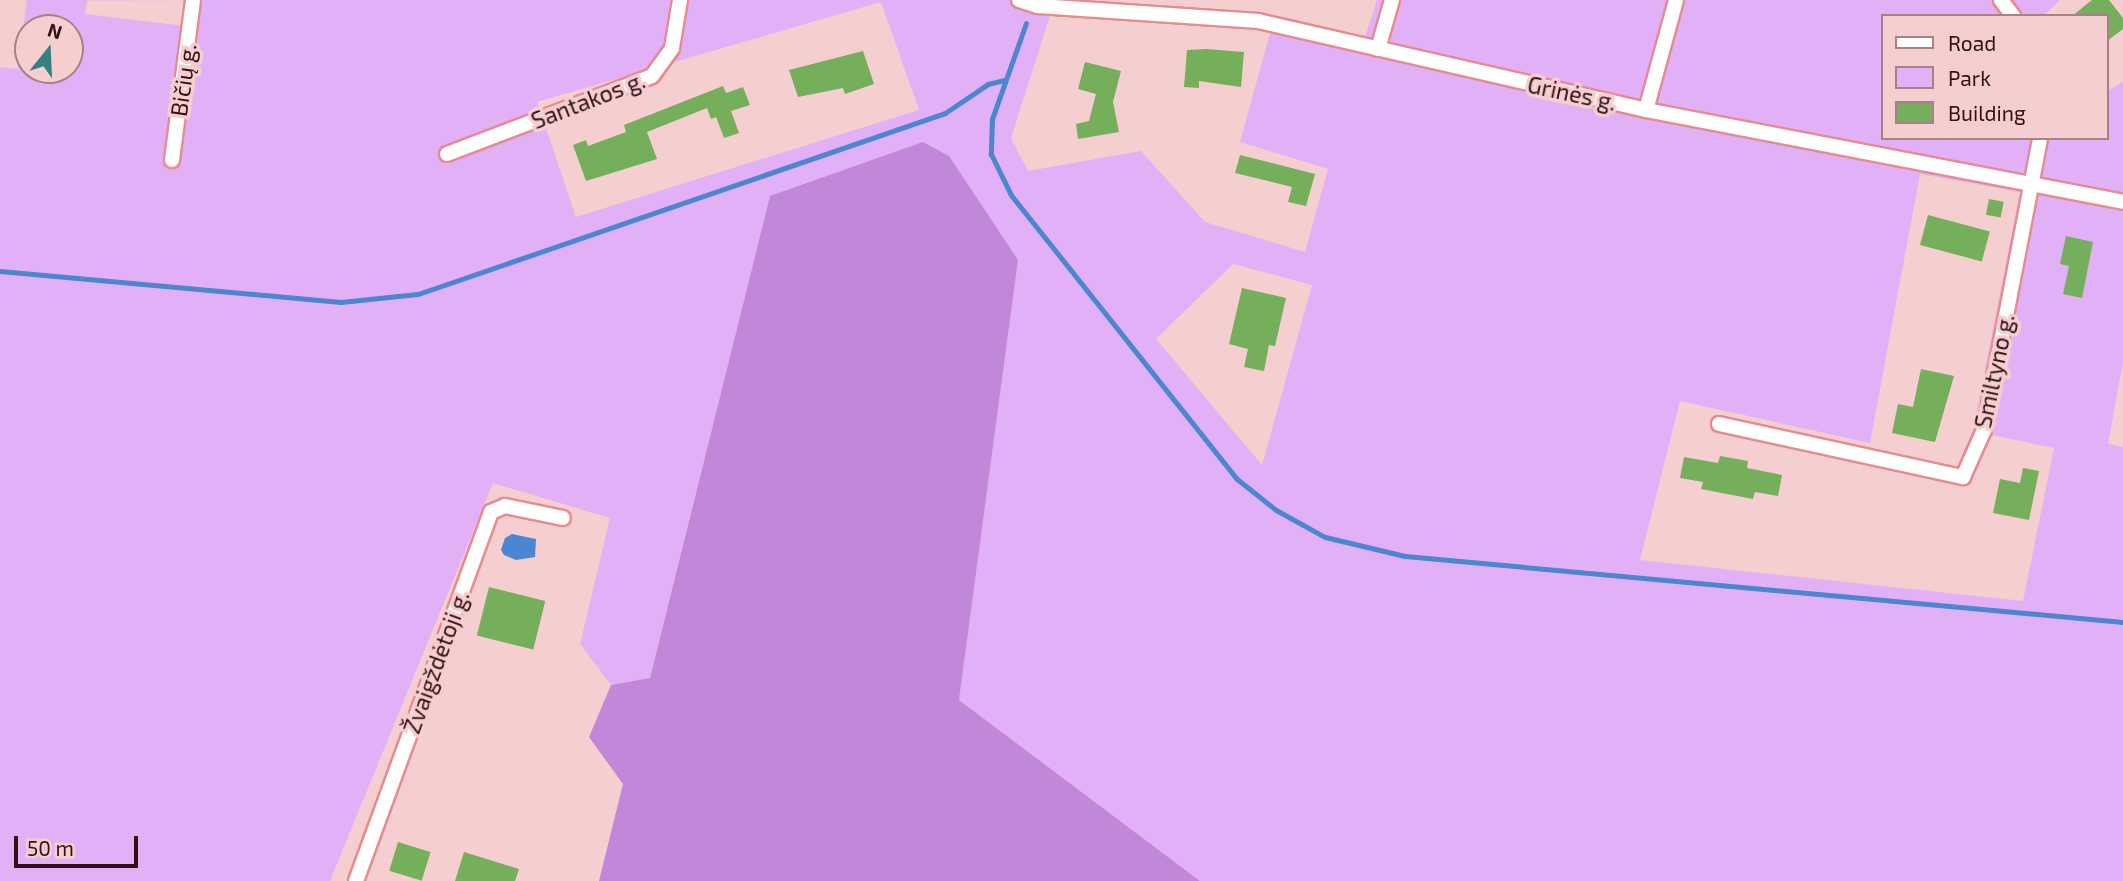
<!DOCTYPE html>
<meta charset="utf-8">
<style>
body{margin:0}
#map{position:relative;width:2123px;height:881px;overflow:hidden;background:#f5cecf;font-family:"Exo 2",sans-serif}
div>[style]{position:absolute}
.green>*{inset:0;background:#e2b0f6}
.forest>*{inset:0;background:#c287d8}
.water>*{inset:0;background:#4c85d0}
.stream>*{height:5px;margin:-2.5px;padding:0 2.5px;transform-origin:2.5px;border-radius:2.5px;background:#4c85d0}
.building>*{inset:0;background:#76af5b;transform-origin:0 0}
.roads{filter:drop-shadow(2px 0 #e68c91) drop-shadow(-2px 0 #e68c91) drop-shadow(0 2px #e68c91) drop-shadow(0 -2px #e68c91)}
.street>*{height:14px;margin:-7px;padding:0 7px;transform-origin:7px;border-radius:7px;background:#fff}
span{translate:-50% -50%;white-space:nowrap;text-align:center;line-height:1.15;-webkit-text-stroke:7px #f5cecf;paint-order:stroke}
.street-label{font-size:23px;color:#321114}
.legend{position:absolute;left:1881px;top:14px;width:228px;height:126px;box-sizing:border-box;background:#f5cecf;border:2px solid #a78284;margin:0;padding:9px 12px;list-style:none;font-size:21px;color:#321114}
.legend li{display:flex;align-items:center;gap:14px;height:35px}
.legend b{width:35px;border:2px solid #a78284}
.north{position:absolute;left:14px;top:14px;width:70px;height:70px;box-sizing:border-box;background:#f5cecf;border:2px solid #a78284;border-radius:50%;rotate:18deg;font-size:19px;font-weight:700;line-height:28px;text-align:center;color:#321114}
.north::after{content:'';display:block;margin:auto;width:24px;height:32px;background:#378081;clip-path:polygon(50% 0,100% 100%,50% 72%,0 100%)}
.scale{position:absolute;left:14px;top:836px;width:124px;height:32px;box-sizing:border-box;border:4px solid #321114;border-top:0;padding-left:9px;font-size:21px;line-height:24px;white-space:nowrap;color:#321114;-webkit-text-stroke:5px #f5cecf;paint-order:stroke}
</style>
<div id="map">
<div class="green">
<div style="clip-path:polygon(evenodd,27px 0,87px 0,85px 14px,185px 26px,189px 0,1055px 0,1011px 138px,1028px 171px,1141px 151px,1205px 222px,1305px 252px,1328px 169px,1240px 142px,1275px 15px,1365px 37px,1377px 0,2060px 0,2043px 16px,1883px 16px,1883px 138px,2107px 138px,2107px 91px,2123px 82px,2123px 362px,2108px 444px,2123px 447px,2123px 881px,1200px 881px,959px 700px,1018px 260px,770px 196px,650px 678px,611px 685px,580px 644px,610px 518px,493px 483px,330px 881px,0 881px,0 67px,18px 69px,27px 0,881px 2px,919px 110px,576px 217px,537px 102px,881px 2px,27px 0,28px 28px,70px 28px,70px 70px,28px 70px,28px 28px,27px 0,1920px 174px,2020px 192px,1973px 431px,2054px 448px,2023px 601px,1640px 560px,1680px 401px,1870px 443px,1920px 174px,27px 0,1233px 264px,1312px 285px,1262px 465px,1156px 339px,1233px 264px)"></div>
</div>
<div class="forest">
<div style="clip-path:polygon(923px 142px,949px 156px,1018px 260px,959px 700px,1200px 881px,599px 881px,623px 784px,589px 737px,611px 685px,650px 678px,770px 196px)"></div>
</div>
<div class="water">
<div style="clip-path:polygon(512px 534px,536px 539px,535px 557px,516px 560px,504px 555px,501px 550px,505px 538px)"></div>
</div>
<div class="stream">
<div style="left:1026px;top:23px;width:102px;rotate:109.5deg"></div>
<div style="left:992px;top:119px;width:35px;rotate:92deg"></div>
<div style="left:991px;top:154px;width:46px;rotate:64deg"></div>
<div style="left:1011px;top:195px;width:363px;rotate:51.5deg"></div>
<div style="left:1237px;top:479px;width:50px;rotate:38.5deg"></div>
<div style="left:1276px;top:510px;width:56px;rotate:28.9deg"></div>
<div style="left:1325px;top:537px;width:82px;rotate:13.4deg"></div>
<div style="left:1405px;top:556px;width:721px;rotate:5.25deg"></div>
<div style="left:0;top:271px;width:342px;rotate:5.2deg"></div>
<div style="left:341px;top:302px;width:77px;rotate:-5.9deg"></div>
<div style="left:418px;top:294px;width:557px;rotate:-18.96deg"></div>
<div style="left:945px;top:113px;width:52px;rotate:-34deg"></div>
<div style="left:988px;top:84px;width:16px;rotate:-14deg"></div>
</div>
<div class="building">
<div style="clip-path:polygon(2092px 0,2109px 0,2123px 18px,2123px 29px,2107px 41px,2107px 16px,2072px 16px)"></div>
<div style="clip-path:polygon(1206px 49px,1244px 52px,1241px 87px,1199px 81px,1199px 88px,1184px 87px,1187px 50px)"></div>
<div style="clip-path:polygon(863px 51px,874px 84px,845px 94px,843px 88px,798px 97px,789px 70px)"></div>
<div style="clip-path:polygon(1085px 62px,1121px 71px,1113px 102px,1119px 132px,1078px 139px,1076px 124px,1089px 121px,1096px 94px,1078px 89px)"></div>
<div style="clip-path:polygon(723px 86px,726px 93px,743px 87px,750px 105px,731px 111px,739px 133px,724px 138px,716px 117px,711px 119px,707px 108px,647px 132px,657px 159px,586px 181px,573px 145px,586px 140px,588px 146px,626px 132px,624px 125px)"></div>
<div style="clip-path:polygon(1240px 155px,1315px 174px,1306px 206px,1288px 202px,1292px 187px,1235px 173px)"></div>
<div style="left:1989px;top:199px;width:15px;height:16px;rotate:11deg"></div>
<div style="left:1928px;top:215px;width:64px;height:31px;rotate:15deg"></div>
<div style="clip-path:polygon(2066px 236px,2093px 242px,2082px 298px,2063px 294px,2069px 266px,2060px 264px)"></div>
<div style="clip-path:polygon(1242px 288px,1286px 298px,1275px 346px,1269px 345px,1264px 371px,1244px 367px,1248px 349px,1229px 344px)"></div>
<div style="clip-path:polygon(1921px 369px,1954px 376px,1935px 442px,1892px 433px,1898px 404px,1913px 407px)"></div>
<div style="clip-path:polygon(1720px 456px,1748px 461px,1747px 468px,1782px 475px,1778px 496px,1755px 492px,1753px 499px,1701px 489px,1703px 482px,1680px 478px,1684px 457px,1718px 463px)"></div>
<div style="clip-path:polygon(2023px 468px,2039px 471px,2029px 520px,1993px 513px,2000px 479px,2020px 483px)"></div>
<div style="left:489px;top:587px;width:58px;height:50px;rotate:14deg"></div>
<div style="left:398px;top:842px;width:34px;height:30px;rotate:17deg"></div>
<div style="clip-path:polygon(464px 852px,519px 869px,515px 881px,455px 881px)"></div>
</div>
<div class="roads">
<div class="street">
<div style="left:1019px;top:0;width:20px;rotate:18deg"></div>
<div style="left:1038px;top:6px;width:221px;rotate:3.9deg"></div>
<div style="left:1258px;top:21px;width:398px;rotate:12.9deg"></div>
<div style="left:1646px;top:110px;width:486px;rotate:10.9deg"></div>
<div style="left:2001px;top:0;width:20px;rotate:53deg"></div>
<div style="left:1378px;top:49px;width:51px;rotate:-74.1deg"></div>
<div style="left:1646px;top:110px;width:114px;rotate:-74.7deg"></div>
<div style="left:447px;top:154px;width:219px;rotate:-20.8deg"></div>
<div style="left:652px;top:76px;width:34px;rotate:-54deg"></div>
<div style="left:672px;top:48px;width:49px;rotate:-80.5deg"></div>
<div style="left:172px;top:160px;width:161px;rotate:-82.5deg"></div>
<div style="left:1719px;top:424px;width:250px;rotate:12.3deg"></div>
<div style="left:1963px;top:477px;width:51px;rotate:-65.9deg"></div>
<div style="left:1984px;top:430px;width:297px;rotate:-79.1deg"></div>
<div style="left:356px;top:881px;width:393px;rotate:-69.9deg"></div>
<div style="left:491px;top:512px;width:15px;rotate:-23deg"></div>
<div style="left:505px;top:506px;width:59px;rotate:11.7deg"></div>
</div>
</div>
<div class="street-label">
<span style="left:183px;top:80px;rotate:-82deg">Bičių g.</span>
<span style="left:1572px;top:93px;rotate:12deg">Grinės g.</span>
<span style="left:588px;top:100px;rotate:-21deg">Santakos g.</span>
<span style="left:1994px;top:371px;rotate:-78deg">Smiltyno g.</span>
<span style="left:436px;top:662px;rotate:-70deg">Žvaigždėtoji g.</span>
</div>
<ul class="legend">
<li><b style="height:9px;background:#fff"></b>Road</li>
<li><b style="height:19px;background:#e2b0f6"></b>Park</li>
<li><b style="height:19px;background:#76af5b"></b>Building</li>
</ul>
<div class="north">N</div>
<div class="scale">50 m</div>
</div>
